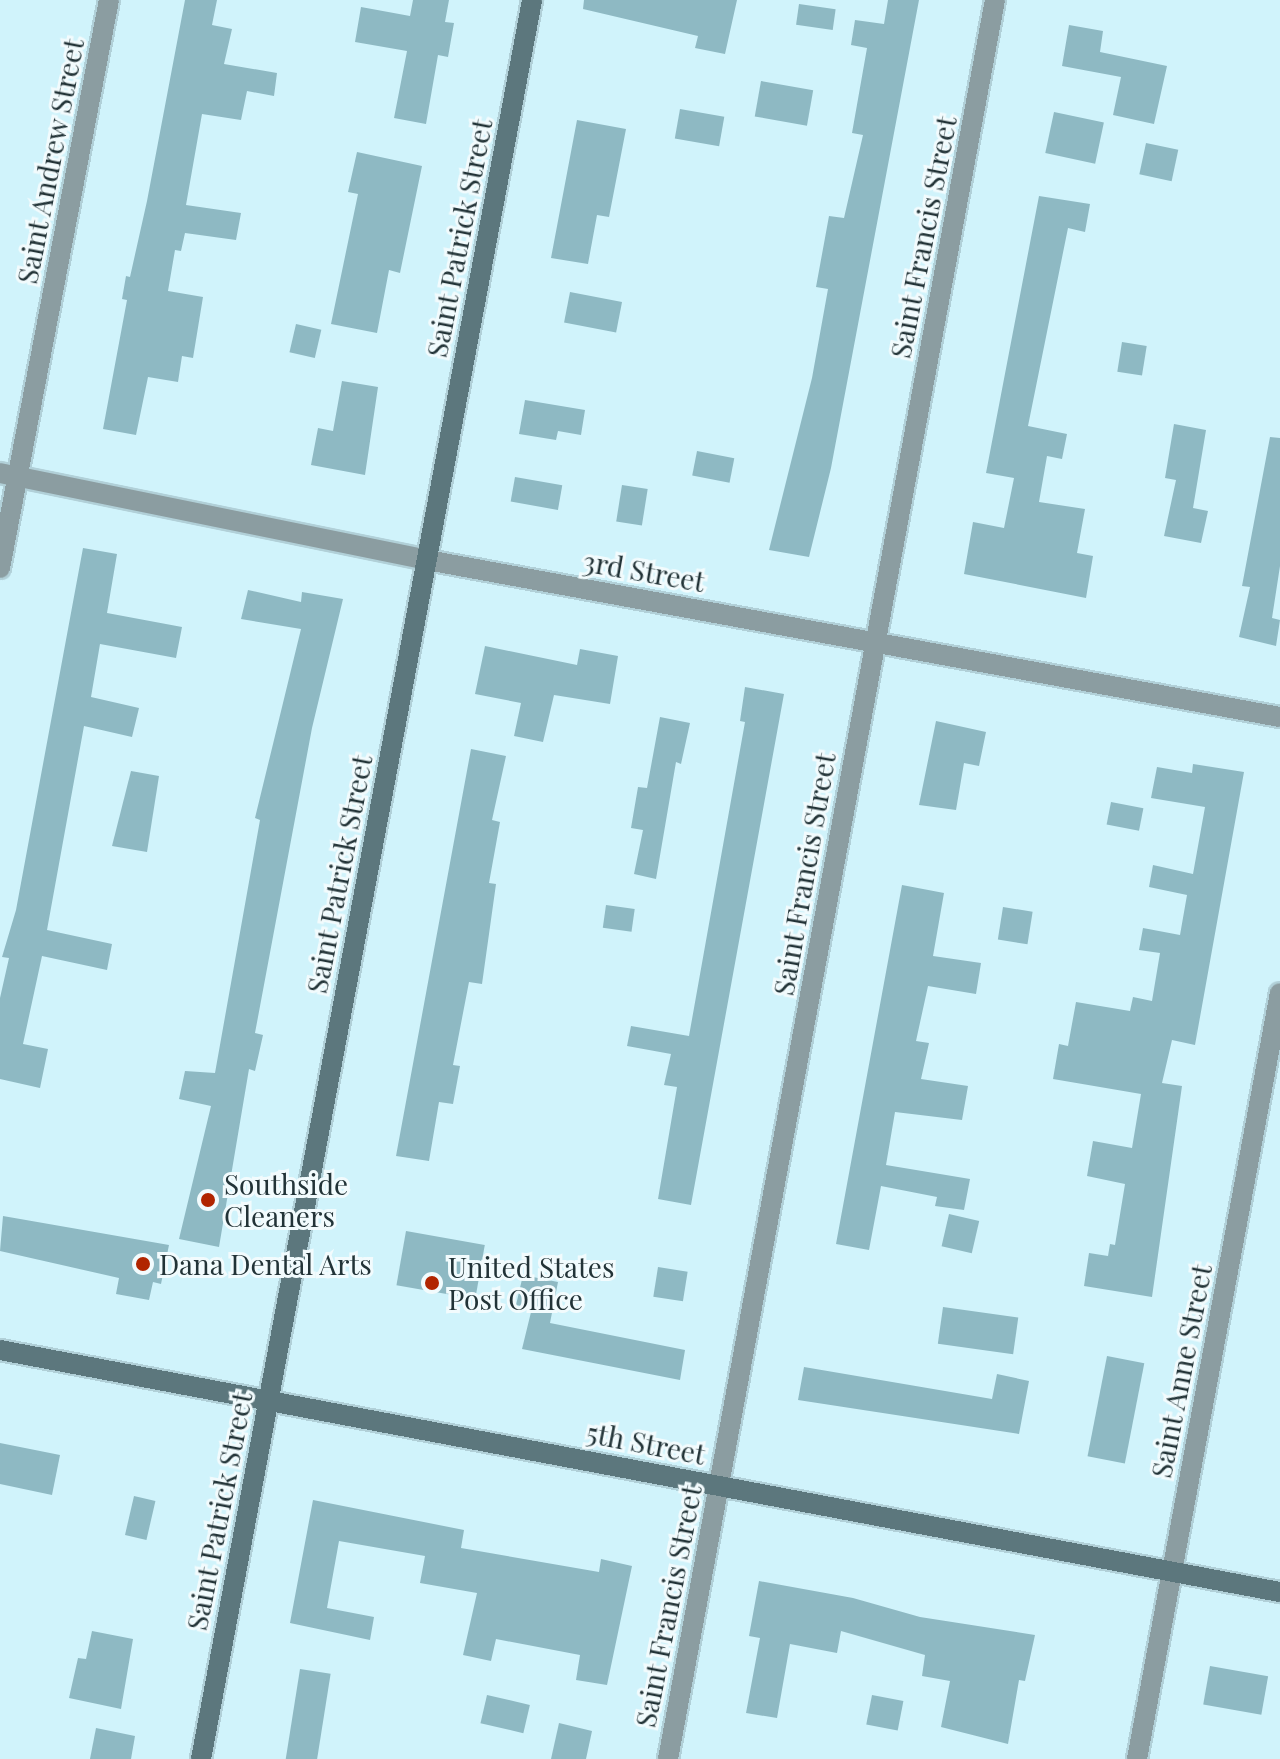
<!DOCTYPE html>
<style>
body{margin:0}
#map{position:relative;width:1280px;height:1759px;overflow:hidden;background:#d0f3fb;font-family:"Playfair Display",serif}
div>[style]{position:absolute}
.building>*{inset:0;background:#8eb9c3;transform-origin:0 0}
.roads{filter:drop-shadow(2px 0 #b1d0d8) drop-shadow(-2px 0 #b1d0d8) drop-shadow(0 2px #b1d0d8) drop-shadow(0 -2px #b1d0d8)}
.minor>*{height:20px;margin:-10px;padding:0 10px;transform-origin:10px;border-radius:10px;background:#8b9da1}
.secondary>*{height:20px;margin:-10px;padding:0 10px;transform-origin:10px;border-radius:10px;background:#5c777d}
.dots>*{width:22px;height:22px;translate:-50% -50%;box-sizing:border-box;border:4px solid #f2fbfd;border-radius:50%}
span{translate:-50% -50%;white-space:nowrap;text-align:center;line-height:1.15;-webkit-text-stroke:6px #f2fbfd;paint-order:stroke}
.street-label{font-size:28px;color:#223337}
.poi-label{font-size:28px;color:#223337}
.left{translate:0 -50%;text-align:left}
</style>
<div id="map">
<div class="building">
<div style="clip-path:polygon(185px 0,217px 0,212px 25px,232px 29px,224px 64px,277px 73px,274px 96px,247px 91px,241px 120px,202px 114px,186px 205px,241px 213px,236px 240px,185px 233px,181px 251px,175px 250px,168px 291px,203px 297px,193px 358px,182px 356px,178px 382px,148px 377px,136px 435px,103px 429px,127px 300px,122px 299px,126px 276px,130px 277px,147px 201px)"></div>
<div style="clip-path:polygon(413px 0,449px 0,445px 22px,454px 23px,448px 57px,438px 55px,426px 124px,394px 118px,407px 51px,355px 42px,361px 7px,410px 16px)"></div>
<div style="clip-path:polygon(584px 0,737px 0,725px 54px,695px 48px,698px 36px,583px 9px)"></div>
<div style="clip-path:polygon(888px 0,919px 0,831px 468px,809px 557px,769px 550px,812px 378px,828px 289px,816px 287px,829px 216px,844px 218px,863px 135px,852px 133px,867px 48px,851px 45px,855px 20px,884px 24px)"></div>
<div style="left:799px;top:4px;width:37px;height:21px;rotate:8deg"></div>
<div style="clip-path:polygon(1069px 25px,1103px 31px,1100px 52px,1167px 66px,1154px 124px,1113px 115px,1121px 77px,1062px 66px)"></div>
<div style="left:761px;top:81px;width:53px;height:36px;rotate:10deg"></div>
<div style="left:680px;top:109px;width:45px;height:30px;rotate:10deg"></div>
<div style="left:1054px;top:112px;width:51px;height:42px;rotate:12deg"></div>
<div style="clip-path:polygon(577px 120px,626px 129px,609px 217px,597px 215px,588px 264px,551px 258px)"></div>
<div style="left:1146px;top:143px;width:33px;height:32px;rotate:12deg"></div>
<div style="clip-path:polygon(357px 152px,422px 166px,400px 273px,389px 270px,377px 333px,331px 324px,358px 194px,348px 192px)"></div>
<div style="clip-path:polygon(1039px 196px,1090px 204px,1085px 232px,1068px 228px,1028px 426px,1067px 434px,1062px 459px,1047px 456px,1039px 502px,1085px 509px,1077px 553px,1093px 556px,1086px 598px,964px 574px,973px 522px,1004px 528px,1014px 478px,986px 473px)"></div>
<div style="left:570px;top:292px;width:53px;height:31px;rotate:11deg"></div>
<div style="left:296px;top:324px;width:26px;height:29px;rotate:13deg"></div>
<div style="left:1122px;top:342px;width:25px;height:30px;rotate:9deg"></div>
<div style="clip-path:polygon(342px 381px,378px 387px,365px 475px,311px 465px,318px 428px,333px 431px)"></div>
<div style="clip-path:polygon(525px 400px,585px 410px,581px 435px,558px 431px,556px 440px,519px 434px)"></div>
<div style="clip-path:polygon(1174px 424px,1206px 430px,1193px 508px,1208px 511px,1201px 543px,1164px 536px,1176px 480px,1165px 478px)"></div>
<div style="clip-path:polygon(1270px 437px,1280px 438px,1280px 566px,1272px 618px,1280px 620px,1276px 646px,1239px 637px,1250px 587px,1242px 586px)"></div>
<div style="left:697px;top:451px;width:38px;height:25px;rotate:11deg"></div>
<div style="left:515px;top:477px;width:48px;height:25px;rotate:10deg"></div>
<div style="left:622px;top:485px;width:26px;height:37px;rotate:9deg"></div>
<div style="clip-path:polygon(83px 548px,117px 554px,107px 613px,182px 627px,176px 658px,100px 644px,91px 697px,139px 708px,132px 737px,84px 726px,47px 930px,112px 944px,107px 970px,42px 956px,23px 1044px,48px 1049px,40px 1088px,0 1079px,0 998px,9px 958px,2px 957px,16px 910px)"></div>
<div style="clip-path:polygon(248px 590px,301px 602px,302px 592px,343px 599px,312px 728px,255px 1033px,263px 1035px,255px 1071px,249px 1069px,219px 1247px,179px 1239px,211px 1106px,179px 1099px,185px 1071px,215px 1073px,260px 820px,255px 818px,301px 629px,241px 619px)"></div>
<div style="clip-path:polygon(485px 646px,577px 665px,580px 649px,618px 656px,610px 704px,554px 695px,543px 742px,514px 736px,521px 703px,475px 694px)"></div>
<div style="clip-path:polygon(745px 687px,784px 694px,691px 1205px,658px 1199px,677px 1087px,664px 1085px,671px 1054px,627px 1046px,631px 1026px,689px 1036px,745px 722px,740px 721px)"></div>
<div style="clip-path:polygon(660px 717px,690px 723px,681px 764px,676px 762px,656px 879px,634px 874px,643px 830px,631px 828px,638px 787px,647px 788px)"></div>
<div style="clip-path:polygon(936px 721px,986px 732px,979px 766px,964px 763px,956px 810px,919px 805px)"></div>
<div style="clip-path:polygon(471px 749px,506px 756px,492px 820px,500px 822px,489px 883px,496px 884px,482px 984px,469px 982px,453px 1065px,460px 1066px,453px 1104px,439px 1102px,429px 1161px,396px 1156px)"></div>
<div style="clip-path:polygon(1193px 764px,1244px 772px,1195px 1045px,1172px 1040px,1162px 1083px,1182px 1086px,1152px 1297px,1084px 1286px,1089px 1253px,1108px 1256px,1110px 1244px,1115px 1245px,1125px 1184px,1087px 1176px,1093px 1141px,1132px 1148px,1141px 1094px,1053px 1079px,1059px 1044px,1068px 1046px,1076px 1002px,1130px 1011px,1133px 997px,1152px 1001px,1160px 953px,1139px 950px,1143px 928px,1180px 935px,1187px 895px,1149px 887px,1153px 865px,1193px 874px,1205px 807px,1151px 798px,1157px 767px,1192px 773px)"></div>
<div style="clip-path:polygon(131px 771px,159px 776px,147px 852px,112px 846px)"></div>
<div style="left:1111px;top:802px;width:33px;height:23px;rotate:11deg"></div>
<div style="clip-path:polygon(902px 885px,944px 893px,933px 956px,981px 963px,976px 994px,928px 986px,916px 1041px,929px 1043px,921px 1079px,968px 1086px,962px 1120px,895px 1112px,886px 1165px,970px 1179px,964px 1210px,935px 1206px,937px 1197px,881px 1186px,869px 1250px,836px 1244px)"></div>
<div style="left:606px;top:905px;width:29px;height:23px;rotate:8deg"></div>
<div style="left:1003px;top:907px;width:30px;height:33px;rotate:9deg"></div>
<div style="left:949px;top:1214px;width:31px;height:33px;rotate:13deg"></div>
<div style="clip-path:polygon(3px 1216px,169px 1245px,161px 1284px,153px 1282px,149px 1300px,116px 1294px,119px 1278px,0 1251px)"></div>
<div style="left:406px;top:1231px;width:80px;height:55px;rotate:10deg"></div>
<div style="left:658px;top:1267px;width:30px;height:30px;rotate:9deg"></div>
<div style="clip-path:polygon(523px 1275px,558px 1282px,550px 1323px,685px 1350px,680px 1380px,522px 1349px,532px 1308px,516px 1305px)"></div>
<div style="left:943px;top:1307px;width:76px;height:37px;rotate:8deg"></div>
<div style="left:1107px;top:1356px;width:38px;height:102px;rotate:11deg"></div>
<div style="clip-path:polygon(804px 1367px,992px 1399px,997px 1374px,1029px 1381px,1019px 1434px,798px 1400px)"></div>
<div style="clip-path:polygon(0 1443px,60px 1455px,52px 1495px,0 1484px)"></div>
<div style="left:134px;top:1496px;width:22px;height:40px;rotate:13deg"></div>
<div style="clip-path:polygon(313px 1500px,464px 1530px,461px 1548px,599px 1572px,601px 1559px,632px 1566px,607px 1685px,576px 1680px,580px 1655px,496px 1639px,491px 1661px,463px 1655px,477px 1593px,420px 1583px,425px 1556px,339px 1541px,327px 1608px,374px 1617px,370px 1640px,290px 1623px)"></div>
<div style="clip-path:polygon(759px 1581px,853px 1598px,920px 1617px,1035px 1635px,1025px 1681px,1019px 1680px,1008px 1744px,941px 1727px,950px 1681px,922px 1676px,925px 1655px,841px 1631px,837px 1653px,790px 1644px,777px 1718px,746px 1713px,760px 1638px,749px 1636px)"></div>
<div style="clip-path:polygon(92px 1631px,133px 1639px,121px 1709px,69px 1698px,78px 1658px,86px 1659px)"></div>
<div style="left:1210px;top:1666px;width:59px;height:39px;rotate:10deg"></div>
<div style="left:300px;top:1669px;width:31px;height:92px;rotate:9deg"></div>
<div style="left:487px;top:1695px;width:44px;height:29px;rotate:13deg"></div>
<div style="left:872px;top:1695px;width:32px;height:30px;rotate:11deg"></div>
<div style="clip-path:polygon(559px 1723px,592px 1731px,586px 1759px,551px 1759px)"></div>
<div style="clip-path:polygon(96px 1728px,135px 1736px,131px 1759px,90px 1759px)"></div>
</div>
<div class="roads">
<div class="minor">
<div style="left:0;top:473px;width:436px;rotate:11.5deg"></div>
<div style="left:427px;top:560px;width:867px;rotate:10.43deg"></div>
<div style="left:0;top:568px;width:578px;rotate:-79.14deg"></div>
<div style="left:668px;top:1759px;width:1789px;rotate:-79.47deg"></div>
<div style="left:1137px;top:1759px;width:779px;rotate:-79.43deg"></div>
</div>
<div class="secondary">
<div style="left:0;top:1350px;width:1303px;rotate:10.71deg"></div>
<div style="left:201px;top:1759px;width:1790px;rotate:-79.34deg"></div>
</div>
</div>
<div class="dots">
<div style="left:208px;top:1200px;background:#b12500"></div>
<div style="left:143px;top:1264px;background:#b12500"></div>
<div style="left:432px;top:1283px;background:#b12500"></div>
</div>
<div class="street-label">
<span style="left:50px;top:161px;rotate:-79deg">Saint Andrew Street</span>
<span style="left:923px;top:237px;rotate:-79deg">Saint Francis Street</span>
<span style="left:459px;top:238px;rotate:-79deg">Saint Patrick Street</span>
<span style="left:644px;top:571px;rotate:10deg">3rd Street</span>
<span style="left:339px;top:874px;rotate:-79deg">Saint Patrick Street</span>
<span style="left:804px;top:874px;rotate:-80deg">Saint Francis Street</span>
<span style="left:1181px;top:1371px;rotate:-79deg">Saint Anne Street</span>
<span style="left:646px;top:1443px;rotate:11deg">5th Street</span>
<span style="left:219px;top:1511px;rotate:-79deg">Saint Patrick Street</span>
<span style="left:668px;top:1606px;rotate:-79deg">Saint Francis Street</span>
</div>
<div class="poi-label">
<span class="left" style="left:224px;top:1200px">Southside<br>Cleaners</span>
<span class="left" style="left:159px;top:1264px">Dana Dental Arts</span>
<span class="left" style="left:448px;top:1283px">United States<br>Post Office</span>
</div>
</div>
